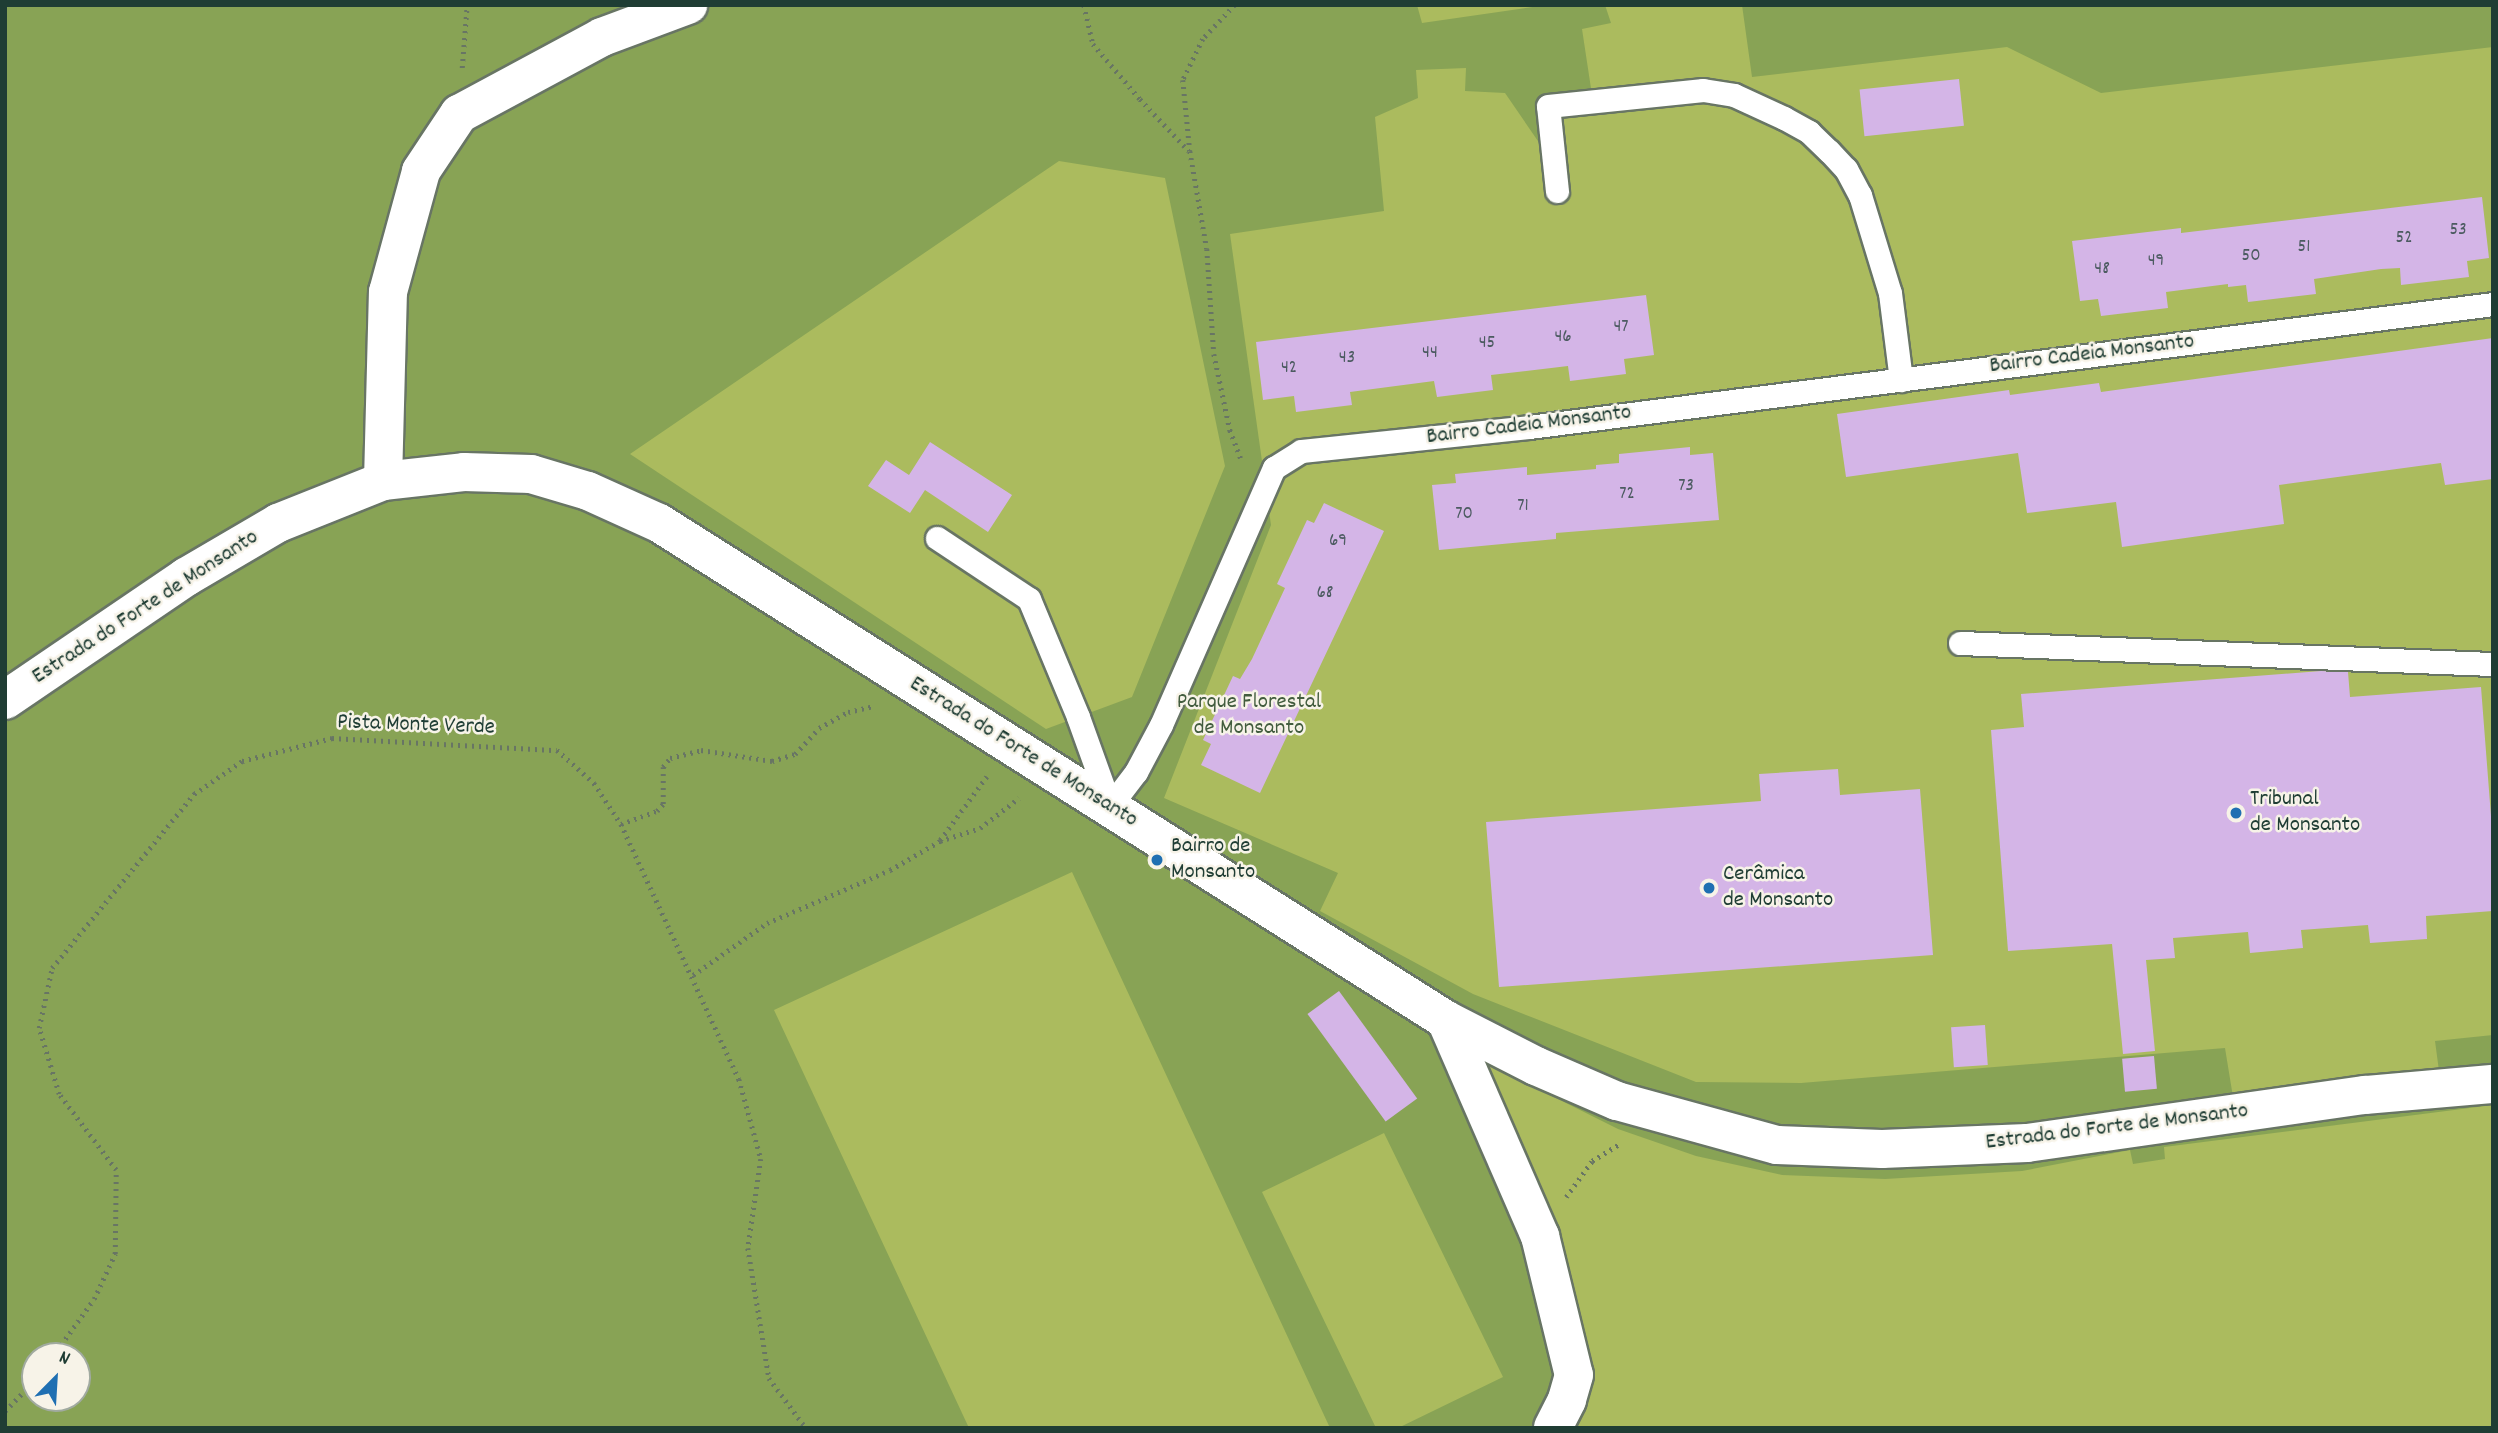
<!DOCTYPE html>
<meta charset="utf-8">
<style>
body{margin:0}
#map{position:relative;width:2498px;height:1433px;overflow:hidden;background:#efdebd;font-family:Dekko,sans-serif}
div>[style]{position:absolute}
.green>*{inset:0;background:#abbb5e}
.forest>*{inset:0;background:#88a355}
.building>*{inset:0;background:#d4b5e7;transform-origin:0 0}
.path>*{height:4.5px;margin-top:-2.25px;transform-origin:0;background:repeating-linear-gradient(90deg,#687564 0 2px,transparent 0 7px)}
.roads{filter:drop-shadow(2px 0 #687564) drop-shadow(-2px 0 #687564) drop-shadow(0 2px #687564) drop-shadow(0 -2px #687564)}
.lane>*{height:23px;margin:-11.5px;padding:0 11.5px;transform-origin:11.5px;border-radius:11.5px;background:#fff}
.street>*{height:38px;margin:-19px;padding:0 19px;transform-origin:19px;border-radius:19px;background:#fff}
.secondary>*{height:38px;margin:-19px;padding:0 19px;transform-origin:19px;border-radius:19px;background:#fff}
.dots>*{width:19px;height:19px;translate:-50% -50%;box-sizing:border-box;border:4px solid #f7f3e8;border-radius:50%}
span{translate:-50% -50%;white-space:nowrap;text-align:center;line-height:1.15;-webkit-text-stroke:5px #f7f3e8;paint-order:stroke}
.number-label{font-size:19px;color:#4c5b61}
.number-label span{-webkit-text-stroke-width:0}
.street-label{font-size:23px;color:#1f3d34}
.park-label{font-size:23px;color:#425c3e}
.poi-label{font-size:23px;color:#1f3d34}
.left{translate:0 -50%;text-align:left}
.frame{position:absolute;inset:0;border:7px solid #1f3d34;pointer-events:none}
.north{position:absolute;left:21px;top:1342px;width:70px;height:70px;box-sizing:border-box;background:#f7f3e8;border:2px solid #a1aaa0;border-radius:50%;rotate:24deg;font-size:19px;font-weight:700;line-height:28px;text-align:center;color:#1f3d34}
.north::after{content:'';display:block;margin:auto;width:24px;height:32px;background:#1f6fb2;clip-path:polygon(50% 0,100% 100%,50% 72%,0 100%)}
</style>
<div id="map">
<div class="green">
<div style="clip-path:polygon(evenodd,5px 5px,2493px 5px,2493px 1428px,5px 1428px,5px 5px,35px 1356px,77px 1356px,77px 1398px,35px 1398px,35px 1356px)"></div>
</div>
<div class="forest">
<div style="clip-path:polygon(evenodd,5px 5px,1417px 5px,1422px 23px,1546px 5px,1605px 5px,1611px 23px,1582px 29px,1592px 95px,1535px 103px,1540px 144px,1505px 93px,1465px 91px,1466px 68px,1416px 70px,1418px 98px,1375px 117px,1384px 211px,1230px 234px,1271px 525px,1164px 798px,1338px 873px,1320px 911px,1473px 994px,1696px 1082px,1801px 1083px,2225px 1048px,2233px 1097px,2439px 1071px,2435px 1041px,2493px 1035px,2493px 1105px,2164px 1147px,2165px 1159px,2133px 1164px,2130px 1150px,2022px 1171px,1885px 1179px,1782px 1175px,1696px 1156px,1618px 1129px,1454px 1047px,1574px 1375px,1553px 1428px,1398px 1428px,1503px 1377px,1384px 1133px,1262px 1192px,1376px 1428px,1330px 1428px,1072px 872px,774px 1010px,969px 1428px,5px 1428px,5px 5px,1059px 161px,1165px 178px,1225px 466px,1132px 697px,1046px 729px,630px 454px,1059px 161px,5px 5px,35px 1356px,77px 1356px,77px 1398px,35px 1398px,35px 1356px)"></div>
<div style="clip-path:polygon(1742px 5px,2493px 5px,2493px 47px,2101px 93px,2007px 47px,1752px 77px)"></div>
</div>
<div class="building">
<div style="left:1959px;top:79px;width:47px;height:100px;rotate:84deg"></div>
<div style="clip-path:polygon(2482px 197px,2489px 258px,2467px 261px,2469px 277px,2401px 285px,2400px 268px,2381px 269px,2314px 279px,2316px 294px,2248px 302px,2246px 285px,2228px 287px,2228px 284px,2166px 292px,2168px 308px,2101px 316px,2098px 299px,2080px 301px,2072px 241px,2181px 228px,2181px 233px)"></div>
<div style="clip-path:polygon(1646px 295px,1654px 355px,1624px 359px,1626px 374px,1570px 381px,1568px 366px,1491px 375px,1493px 390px,1437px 397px,1434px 381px,1350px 392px,1352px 405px,1296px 412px,1294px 396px,1263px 400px,1256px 342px)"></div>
<div style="clip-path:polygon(2493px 338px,2493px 479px,2445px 485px,2441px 463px,2279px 485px,2284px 524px,2122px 547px,2116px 502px,2027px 513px,2018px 453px,1846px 477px,1837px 414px,2009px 390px,2010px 395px,2099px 383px,2101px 392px)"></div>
<div style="clip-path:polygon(930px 442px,1012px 495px,988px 532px,925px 490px,910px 513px,868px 486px,886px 460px,909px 475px)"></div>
<div style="clip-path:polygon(1690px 447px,1690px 455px,1713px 453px,1719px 520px,1556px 533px,1556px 539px,1439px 550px,1432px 485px,1456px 483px,1455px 474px,1527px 467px,1527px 475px,1596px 469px,1596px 465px,1619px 463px,1619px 454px)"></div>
<div style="clip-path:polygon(1324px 503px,1384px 531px,1260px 793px,1201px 765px,1211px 744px,1203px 740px,1233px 676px,1240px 679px,1252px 659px,1285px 588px,1277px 584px,1307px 520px,1314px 523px)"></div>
<div style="clip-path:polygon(2321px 671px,2348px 672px,2350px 697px,2481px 687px,2493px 842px,2493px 911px,2426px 916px,2427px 939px,2370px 943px,2368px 925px,2301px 930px,2303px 948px,2250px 953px,2248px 932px,2173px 938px,2175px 958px,2146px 960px,2155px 1051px,2123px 1054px,2112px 944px,2008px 951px,1991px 730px,2024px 727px,2021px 694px)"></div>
<div style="clip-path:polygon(1838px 769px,1840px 795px,1920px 789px,1933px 955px,1499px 987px,1486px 822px,1761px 801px,1759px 774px)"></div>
<div style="left:1339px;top:991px;width:133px;height:39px;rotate:54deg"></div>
<div style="left:1985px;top:1025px;width:40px;height:34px;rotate:86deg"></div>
<div style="left:2154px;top:1056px;width:33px;height:32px;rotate:85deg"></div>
</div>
<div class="path">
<div style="left:1084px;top:5px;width:40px;rotate:77deg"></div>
<div style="left:1093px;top:44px;width:72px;rotate:49.5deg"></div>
<div style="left:1140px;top:99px;width:71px;rotate:46.7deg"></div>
<div style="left:1235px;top:5px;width:47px;rotate:133.3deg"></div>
<div style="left:1203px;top:39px;width:46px;rotate:116deg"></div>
<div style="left:1183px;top:80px;width:71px;rotate:84.4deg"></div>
<div style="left:1190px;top:151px;width:99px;rotate:80.2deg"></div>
<div style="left:1207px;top:249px;width:105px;rotate:86.2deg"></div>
<div style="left:1214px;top:354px;width:78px;rotate:78.1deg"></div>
<div style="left:1230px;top:430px;width:30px;rotate:69deg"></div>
<div style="left:462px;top:68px;width:63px;rotate:-85.5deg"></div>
<div style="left:621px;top:824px;width:38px;rotate:-20deg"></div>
<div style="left:657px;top:811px;width:9px;rotate:-49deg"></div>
<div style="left:663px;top:804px;width:37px;rotate:-90deg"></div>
<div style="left:663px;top:767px;width:11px;rotate:-52deg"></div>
<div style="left:670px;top:758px;width:32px;rotate:-14deg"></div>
<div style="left:701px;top:750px;width:72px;rotate:8.8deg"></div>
<div style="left:772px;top:761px;width:24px;rotate:-17deg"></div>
<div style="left:795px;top:754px;width:35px;rotate:-47deg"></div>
<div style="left:819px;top:728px;width:33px;rotate:-29deg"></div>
<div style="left:848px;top:712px;width:26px;rotate:-13deg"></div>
<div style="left:940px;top:840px;width:79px;rotate:-53.7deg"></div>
<div style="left:693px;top:975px;width:90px;rotate:-35.1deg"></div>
<div style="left:767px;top:923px;width:134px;rotate:-23.3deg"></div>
<div style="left:890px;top:870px;width:58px;rotate:-30.1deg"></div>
<div style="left:940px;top:841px;width:42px;rotate:-18deg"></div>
<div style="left:980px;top:828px;width:49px;rotate:-37.6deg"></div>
<div style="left:1566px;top:1197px;width:44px;rotate:-54.2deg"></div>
<div style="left:1592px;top:1161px;width:31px;rotate:-32deg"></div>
<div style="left:53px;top:1356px;width:70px;rotate:-54.3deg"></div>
<div style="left:94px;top:1299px;width:50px;rotate:-65deg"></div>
<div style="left:115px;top:1254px;width:84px;rotate:-89.3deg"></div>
<div style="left:116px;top:1170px;width:95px;rotate:-126.9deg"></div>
<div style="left:59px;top:1094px;width:69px;rotate:-106.9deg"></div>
<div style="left:39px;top:1028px;width:61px;rotate:-77.8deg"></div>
<div style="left:52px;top:968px;width:225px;rotate:-50.8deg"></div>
<div style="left:194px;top:794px;width:58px;rotate:-34.5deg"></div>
<div style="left:242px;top:761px;width:93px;rotate:-14.3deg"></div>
<div style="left:332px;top:738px;width:225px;rotate:3.1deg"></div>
<div style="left:557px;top:750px;width:50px;rotate:41.7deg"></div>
<div style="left:594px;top:783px;width:49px;rotate:56.6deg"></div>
<div style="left:621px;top:824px;width:281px;rotate:65.2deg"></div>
<div style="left:739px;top:1079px;width:83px;rotate:74.6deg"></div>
<div style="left:761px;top:1159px;width:90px;rotate:98.3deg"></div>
<div style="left:748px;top:1248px;width:132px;rotate:80.8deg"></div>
<div style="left:769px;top:1378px;width:62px;rotate:53.5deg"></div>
<div style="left:5px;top:1411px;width:43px;rotate:-45.9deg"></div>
</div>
<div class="roads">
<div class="lane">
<div style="left:1557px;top:191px;width:85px;rotate:-96deg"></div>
<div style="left:1548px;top:106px;width:156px;rotate:-5.9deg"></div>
<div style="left:1703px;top:90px;width:31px;rotate:9deg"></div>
<div style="left:1734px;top:95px;width:55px;rotate:24.7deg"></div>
<div style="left:1784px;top:118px;width:29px;rotate:29deg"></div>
<div style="left:1809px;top:132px;width:28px;rotate:44deg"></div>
<div style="left:1829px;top:151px;width:25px;rotate:47deg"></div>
<div style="left:1846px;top:169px;width:30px;rotate:62deg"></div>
<div style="left:1860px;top:195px;width:102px;rotate:73deg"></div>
<div style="left:1890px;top:293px;width:88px;rotate:82.8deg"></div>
<div style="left:937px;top:538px;width:110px;rotate:33.5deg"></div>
<div style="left:1029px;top:599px;width:128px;rotate:67.4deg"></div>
<div style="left:1078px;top:717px;width:95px;rotate:70.2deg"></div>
<div style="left:1960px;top:643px;width:533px;rotate:2.26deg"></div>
<div style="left:1110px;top:806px;width:43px;rotate:-52.6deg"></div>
<div style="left:1136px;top:772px;width:53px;rotate:-62deg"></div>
<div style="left:1161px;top:725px;width:281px;rotate:-66.3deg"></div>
<div style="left:1274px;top:468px;width:32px;rotate:-32deg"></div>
<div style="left:1301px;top:451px;width:229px;rotate:-6deg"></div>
<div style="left:1529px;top:427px;width:972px;rotate:-7.27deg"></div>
</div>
<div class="street">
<div style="left:383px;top:481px;width:189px;rotate:-88.5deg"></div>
<div style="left:388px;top:292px;width:125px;rotate:-74.7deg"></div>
<div style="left:421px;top:171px;width:69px;rotate:-56.3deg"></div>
<div style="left:459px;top:114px;width:162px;rotate:-28.3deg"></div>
<div style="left:602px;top:37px;width:92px;rotate:-20.4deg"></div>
<div style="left:1446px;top:1020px;width:236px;rotate:66.5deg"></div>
<div style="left:1540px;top:1236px;width:143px;rotate:76.3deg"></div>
<div style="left:1574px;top:1375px;width:26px;rotate:106deg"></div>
<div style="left:1567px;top:1400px;width:31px;rotate:117deg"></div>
</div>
<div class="secondary">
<div style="left:5px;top:700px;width:219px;rotate:-34.2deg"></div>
<div style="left:186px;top:577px;width:107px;rotate:-30.4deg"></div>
<div style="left:278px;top:523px;width:113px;rotate:-21.8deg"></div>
<div style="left:383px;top:481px;width:81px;rotate:-6.3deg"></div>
<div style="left:464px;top:472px;width:67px;rotate:1.7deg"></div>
<div style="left:531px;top:474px;width:59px;rotate:16.6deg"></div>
<div style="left:588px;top:491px;width:78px;rotate:24.3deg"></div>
<div style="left:659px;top:523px;width:931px;rotate:32.27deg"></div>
<div style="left:1446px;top:1020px;width:101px;rotate:27.1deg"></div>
<div style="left:1536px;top:1066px;width:88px;rotate:23.4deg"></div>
<div style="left:1617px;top:1101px;width:166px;rotate:15.4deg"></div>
<div style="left:1777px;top:1145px;width:105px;rotate:2.2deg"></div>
<div style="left:1882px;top:1149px;width:145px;rotate:-2.4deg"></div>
<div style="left:2027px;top:1143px;width:342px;rotate:-8.1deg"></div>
<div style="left:2366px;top:1095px;width:127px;rotate:-5deg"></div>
</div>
</div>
<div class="dots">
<div style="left:2236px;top:813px;background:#1f6fb2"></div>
<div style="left:1157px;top:860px;background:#1f6fb2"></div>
<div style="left:1709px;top:888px;background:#1f6fb2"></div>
</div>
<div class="number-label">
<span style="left:2458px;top:231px">53</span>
<span style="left:2404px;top:239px">52</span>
<span style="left:2304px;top:248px">51</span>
<span style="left:2251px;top:257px">50</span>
<span style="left:2156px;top:262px">49</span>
<span style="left:2102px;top:270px">48</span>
<span style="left:1621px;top:328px">47</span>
<span style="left:1563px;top:338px">46</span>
<span style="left:1487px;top:344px">45</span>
<span style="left:1430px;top:354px">44</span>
<span style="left:1347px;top:359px">43</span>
<span style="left:1289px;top:369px">42</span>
<span style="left:1686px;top:487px">73</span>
<span style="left:1627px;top:495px">72</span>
<span style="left:1523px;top:507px">71</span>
<span style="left:1464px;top:515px">70</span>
<span style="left:1338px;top:542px">69</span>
<span style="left:1325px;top:594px">68</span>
</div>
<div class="street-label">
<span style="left:2092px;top:355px;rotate:-7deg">Bairro Cadeia Monsanto</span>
<span style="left:1529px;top:426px;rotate:-7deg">Bairro Cadeia Monsanto</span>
<span style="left:146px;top:608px;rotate:-33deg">Estrada do Forte de Monsanto</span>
<span style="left:416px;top:726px;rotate:2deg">Pista Monte Verde</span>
<span style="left:1023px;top:753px;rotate:32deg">Estrada do Forte de Monsanto</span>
<span style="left:2117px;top:1128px;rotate:-7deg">Estrada do Forte de Monsanto</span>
</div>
<div class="park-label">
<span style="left:1249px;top:716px">Parque Florestal<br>de Monsanto</span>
</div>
<div class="poi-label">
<span class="left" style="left:2250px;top:813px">Tribunal<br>de Monsanto</span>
<span class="left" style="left:1171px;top:860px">Bairro de<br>Monsanto</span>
<span class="left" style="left:1723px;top:888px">Cerâmica<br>de Monsanto</span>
</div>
<div class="frame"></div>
<div class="north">N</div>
</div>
